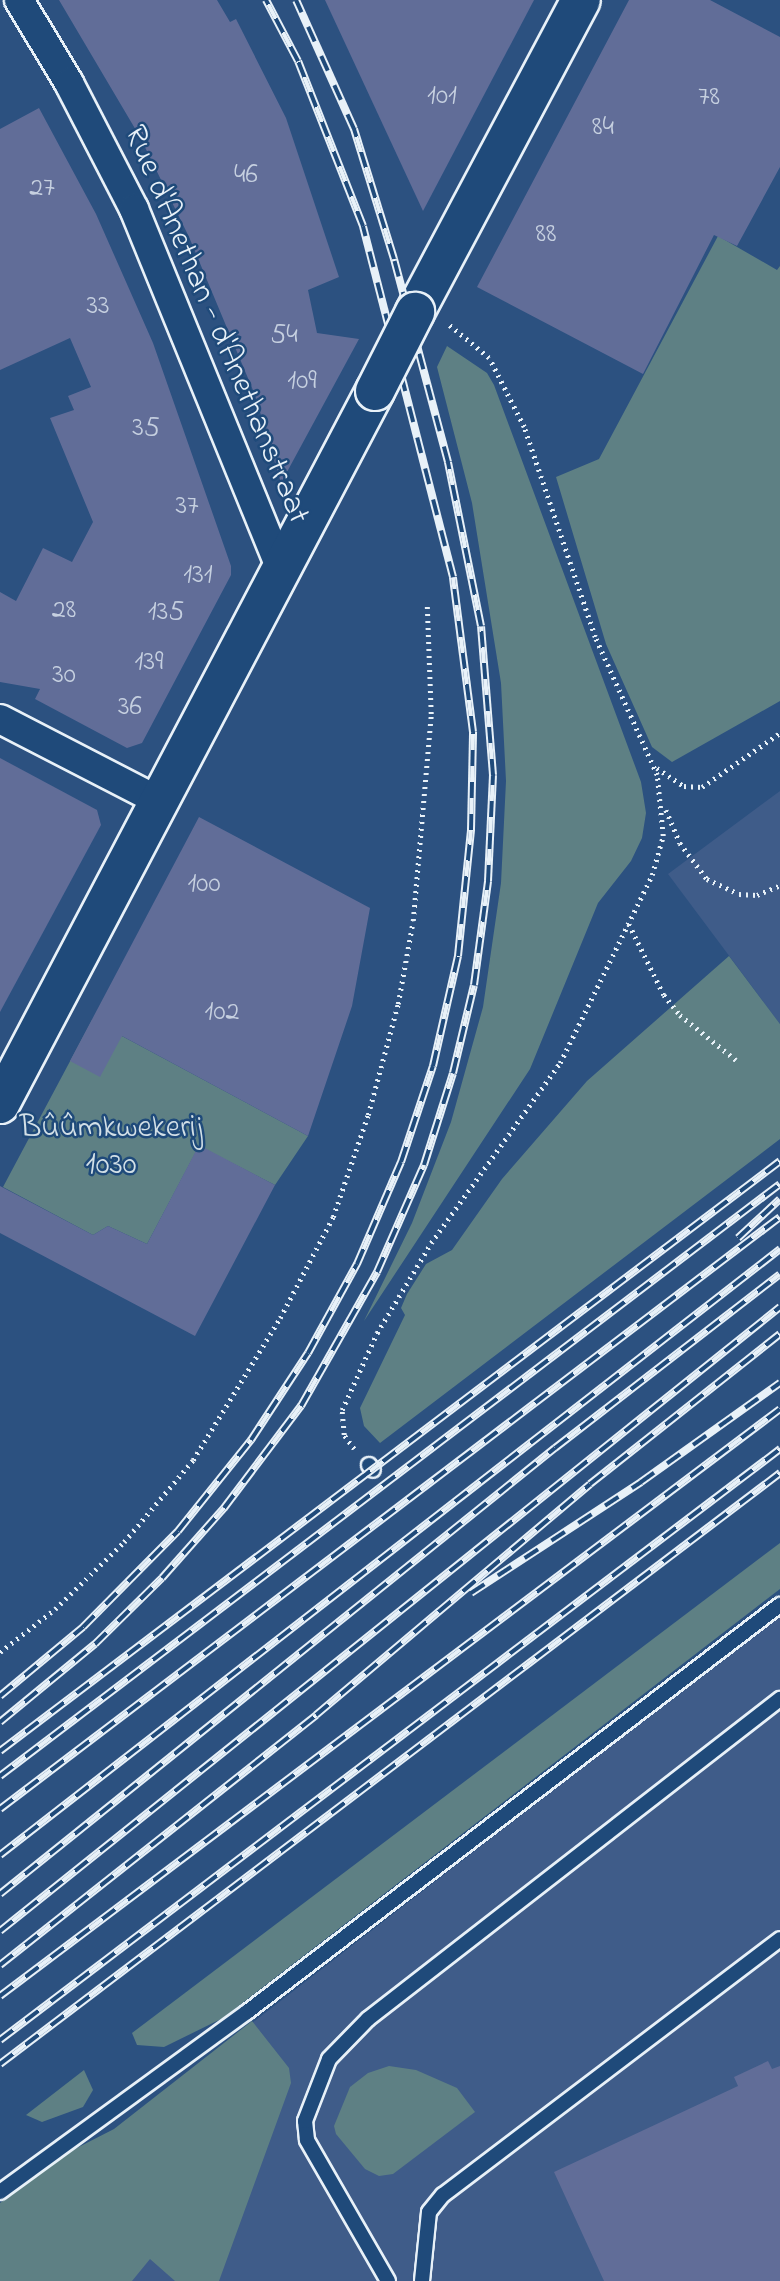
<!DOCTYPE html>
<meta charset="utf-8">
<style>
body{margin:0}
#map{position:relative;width:780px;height:2281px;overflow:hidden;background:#2c5180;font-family:"Indie Flower",sans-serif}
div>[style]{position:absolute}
.built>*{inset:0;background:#3f5c89}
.green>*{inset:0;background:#5e8084}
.building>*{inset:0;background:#616d98}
.path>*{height:4.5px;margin-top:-2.25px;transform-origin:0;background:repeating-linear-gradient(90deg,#e8f1f8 0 2px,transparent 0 7px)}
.roads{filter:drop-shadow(2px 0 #e8f1f8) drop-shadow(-2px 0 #e8f1f8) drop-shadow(0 2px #e8f1f8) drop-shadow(0 -2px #e8f1f8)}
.lane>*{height:14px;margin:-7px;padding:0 7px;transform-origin:7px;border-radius:7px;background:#1f4a7a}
.street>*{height:28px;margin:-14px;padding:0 14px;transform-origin:14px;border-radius:14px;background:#1f4a7a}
.secondary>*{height:38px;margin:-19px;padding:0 19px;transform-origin:19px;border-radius:19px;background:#1f4a7a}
.rail>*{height:8px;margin-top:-4px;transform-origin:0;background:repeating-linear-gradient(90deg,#1f4a7a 0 16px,#e8f1f8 0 32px);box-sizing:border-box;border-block:2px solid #e8f1f8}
.bridges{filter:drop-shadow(2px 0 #e8f1f8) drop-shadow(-2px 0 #e8f1f8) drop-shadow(0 2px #e8f1f8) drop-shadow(0 -2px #e8f1f8)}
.secondary-bridge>*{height:38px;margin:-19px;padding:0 19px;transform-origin:19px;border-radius:19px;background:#1f4a7a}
span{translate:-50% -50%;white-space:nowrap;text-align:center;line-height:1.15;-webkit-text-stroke:5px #1f4a7a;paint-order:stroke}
.number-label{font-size:28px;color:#c6d0e0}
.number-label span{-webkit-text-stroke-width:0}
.street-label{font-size:32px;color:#e8f1f8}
.park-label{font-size:32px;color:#d3e0e7}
</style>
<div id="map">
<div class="built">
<div style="clip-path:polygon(780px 791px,780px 1024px,668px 874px)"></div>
<div style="clip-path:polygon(780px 1615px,780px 2281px,44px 2281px,85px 2152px)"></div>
</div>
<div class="green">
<div style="clip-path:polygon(718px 236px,777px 270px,780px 266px,780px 701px,672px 762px,652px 747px,606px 644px,556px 477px,599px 459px)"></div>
<div style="clip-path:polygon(447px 346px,487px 373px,494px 385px,641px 782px,646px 813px,642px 838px,631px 861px,598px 903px,530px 1069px,364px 1321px,412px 1223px,451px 1122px,483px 1007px,501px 883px,506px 781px,501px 683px,472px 503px,437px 367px)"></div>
<div style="clip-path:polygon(729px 956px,780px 1024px,780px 1139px,380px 1443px,364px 1426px,360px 1408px,405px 1315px,401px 1308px,407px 1294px,426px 1264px,452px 1250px,502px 1179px,587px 1081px)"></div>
<div style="clip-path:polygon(92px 1020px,308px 1136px,275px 1185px,199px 1146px,147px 1244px,108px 1226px,93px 1235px,3px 1187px)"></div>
<div style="clip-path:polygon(780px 1543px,780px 1589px,223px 2018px,164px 2047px,137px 2045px,132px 2033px)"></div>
<div style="clip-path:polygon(252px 2021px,289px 2068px,291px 2083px,219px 2281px,175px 2281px,150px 2259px,132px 2281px,0 2281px,0 2203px,69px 2152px,114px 2129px)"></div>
<div style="clip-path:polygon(389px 2066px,416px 2070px,457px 2088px,475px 2112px,393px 2174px,379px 2176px,365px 2169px,336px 2134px,334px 2126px,350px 2087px,368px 2073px)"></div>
<div style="clip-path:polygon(84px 2070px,93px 2090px,83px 2107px,42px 2122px,26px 2115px)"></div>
</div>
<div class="building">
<div style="clip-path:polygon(59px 0,217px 0,230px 22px,236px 19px,286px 118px,339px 277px,308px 290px,317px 333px,359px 339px,281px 483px,255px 395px,189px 237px,140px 137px)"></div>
<div style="clip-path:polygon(325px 0,534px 0,423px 211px)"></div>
<div style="clip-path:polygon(629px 0,710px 0,780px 37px,780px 167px,737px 246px,714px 235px,643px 374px,477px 287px)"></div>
<div style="clip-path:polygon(39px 108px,96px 214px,153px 343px,231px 566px,231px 575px,142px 743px,127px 748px,35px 699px,40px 689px,0 682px,0 592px,16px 601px,43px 548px,72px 562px,93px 522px,50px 418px,74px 410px,68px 396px,91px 387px,70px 338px,0 370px,0 129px)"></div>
<div style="clip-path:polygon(0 758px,97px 810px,101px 825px,0 1012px)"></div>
<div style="clip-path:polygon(199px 817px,370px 908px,352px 1006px,308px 1136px,122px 1036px,100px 1077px,70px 1061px)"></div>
<div style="clip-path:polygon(199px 1145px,275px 1185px,195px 1336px,0 1233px,0 1186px,93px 1235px,108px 1226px,147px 1244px)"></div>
<div style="clip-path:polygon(768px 2061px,772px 2069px,780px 2066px,780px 2281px,604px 2281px,554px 2172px,738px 2086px,734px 2077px)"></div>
</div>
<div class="path">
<div style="left:657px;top:768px;width:32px;rotate:34deg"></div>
<div style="left:684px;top:786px;width:18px;rotate:3deg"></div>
<div style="left:702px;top:787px;width:95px;rotate:-34.7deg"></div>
<div style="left:666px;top:810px;width:36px;rotate:67deg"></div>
<div style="left:680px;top:843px;width:45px;rotate:53.1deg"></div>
<div style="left:707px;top:879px;width:35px;rotate:25deg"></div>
<div style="left:739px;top:894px;width:18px;rotate:3deg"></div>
<div style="left:757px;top:895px;width:25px;rotate:-23deg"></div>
<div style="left:629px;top:924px;width:79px;rotate:63.8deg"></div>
<div style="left:664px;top:995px;width:26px;rotate:51deg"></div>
<div style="left:680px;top:1015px;width:72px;rotate:38.8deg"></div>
<div style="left:354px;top:1449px;width:17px;rotate:-126deg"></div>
<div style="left:344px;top:1435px;width:25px;rotate:-95deg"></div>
<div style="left:342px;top:1410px;width:85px;rotate:-65.6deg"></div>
<div style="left:377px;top:1333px;width:105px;rotate:-59deg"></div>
<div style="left:431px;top:1243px;width:221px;rotate:-54.4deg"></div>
<div style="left:560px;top:1063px;width:209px;rotate:-63.9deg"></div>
<div style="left:652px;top:875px;width:41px;rotate:-74.2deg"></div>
<div style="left:663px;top:836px;width:61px;rotate:-95.6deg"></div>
<div style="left:657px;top:775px;width:151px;rotate:-114.2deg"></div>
<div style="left:595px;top:637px;width:222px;rotate:-108.7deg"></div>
<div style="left:524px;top:427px;width:77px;rotate:-116.9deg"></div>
<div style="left:489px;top:358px;width:52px;rotate:-140.5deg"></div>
<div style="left:0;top:1652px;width:70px;rotate:-38deg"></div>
<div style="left:55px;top:1609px;width:96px;rotate:-44.2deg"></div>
<div style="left:124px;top:1542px;width:107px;rotate:-49.9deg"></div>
<div style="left:193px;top:1460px;width:167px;rotate:-58.5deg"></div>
<div style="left:280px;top:1318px;width:114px;rotate:-62.3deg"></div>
<div style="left:333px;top:1217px;width:108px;rotate:-71.1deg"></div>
<div style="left:368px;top:1115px;width:115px;rotate:-74.9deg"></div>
<div style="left:398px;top:1004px;width:84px;rotate:-79.8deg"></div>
<div style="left:413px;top:921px;width:208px;rotate:-85deg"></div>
<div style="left:431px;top:714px;width:109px;rotate:-92.1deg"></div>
</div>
<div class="roads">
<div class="lane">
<div style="left:369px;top:1465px;width:6px;rotate:51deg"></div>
<div style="left:0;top:2192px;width:306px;rotate:-36.1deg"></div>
<div style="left:247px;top:2012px;width:671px;rotate:-37.37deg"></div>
<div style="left:388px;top:2281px;width:163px;rotate:-119.9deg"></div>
<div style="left:307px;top:2140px;width:19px;rotate:-96deg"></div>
<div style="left:305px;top:2121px;width:66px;rotate:-68.8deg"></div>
<div style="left:329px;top:2059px;width:56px;rotate:-45.7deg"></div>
<div style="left:368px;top:2019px;width:522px;rotate:-37.84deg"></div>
<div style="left:422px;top:2281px;width:69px;rotate:-84.2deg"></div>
<div style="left:429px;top:2212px;width:22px;rotate:-51deg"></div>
<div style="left:443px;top:2195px;width:423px;rotate:-37.2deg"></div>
</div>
<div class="street">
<div style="left:19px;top:0;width:97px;rotate:58.9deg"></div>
<div style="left:69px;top:83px;width:142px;rotate:62.7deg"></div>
<div style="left:134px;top:209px;width:389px;rotate:67.8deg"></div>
<div style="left:0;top:719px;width:177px;rotate:27.3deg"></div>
</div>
<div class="secondary">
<div style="left:415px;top:312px;width:353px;rotate:-62deg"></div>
<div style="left:0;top:1104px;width:806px;rotate:-62.26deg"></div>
</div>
</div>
<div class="rail">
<div style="left:738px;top:1238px;width:57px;rotate:-42.9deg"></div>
<div style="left:471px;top:1593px;width:203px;rotate:-33.1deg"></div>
<div style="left:641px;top:1482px;width:171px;rotate:-35.5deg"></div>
<div style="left:0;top:1696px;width:108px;rotate:-39.7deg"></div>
<div style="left:83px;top:1627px;width:135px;rotate:-45.3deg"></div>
<div style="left:178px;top:1531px;width:117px;rotate:-51.3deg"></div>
<div style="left:251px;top:1440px;width:104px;rotate:-56.8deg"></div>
<div style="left:308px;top:1353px;width:102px;rotate:-61.2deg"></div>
<div style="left:357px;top:1264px;width:111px;rotate:-66.7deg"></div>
<div style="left:401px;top:1162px;width:101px;rotate:-71.6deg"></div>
<div style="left:433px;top:1066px;width:113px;rotate:-77.2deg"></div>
<div style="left:458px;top:956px;width:127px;rotate:-84.1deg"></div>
<div style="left:471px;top:830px;width:98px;rotate:-88.8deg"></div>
<div style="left:473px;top:732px;width:156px;rotate:-97.4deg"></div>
<div style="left:453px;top:577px;width:362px;rotate:-104.4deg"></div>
<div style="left:363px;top:226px;width:177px;rotate:-111.5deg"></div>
<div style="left:298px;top:61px;width:69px;rotate:-117.7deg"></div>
<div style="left:0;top:1722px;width:123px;rotate:-39.4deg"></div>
<div style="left:95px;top:1644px;width:94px;rotate:-44.6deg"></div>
<div style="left:162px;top:1578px;width:94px;rotate:-48.5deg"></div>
<div style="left:224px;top:1508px;width:128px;rotate:-53deg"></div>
<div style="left:301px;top:1406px;width:154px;rotate:-60.4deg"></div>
<div style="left:377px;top:1272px;width:117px;rotate:-66.3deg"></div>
<div style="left:424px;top:1165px;width:96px;rotate:-72.5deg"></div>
<div style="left:453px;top:1073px;width:90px;rotate:-76.6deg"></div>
<div style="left:474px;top:985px;width:105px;rotate:-82.3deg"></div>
<div style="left:488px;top:881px;width:106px;rotate:-87.3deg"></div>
<div style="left:493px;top:775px;width:149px;rotate:-94.6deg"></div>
<div style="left:481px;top:626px;width:167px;rotate:-101.4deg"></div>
<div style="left:448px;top:462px;width:210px;rotate:-104.9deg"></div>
<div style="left:394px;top:259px;width:136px;rotate:-107.1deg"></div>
<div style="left:354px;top:129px;width:141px;rotate:-114.2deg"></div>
<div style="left:0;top:1751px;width:978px;rotate:-37.1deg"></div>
<div style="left:0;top:1776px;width:979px;rotate:-37.2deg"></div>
<div style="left:0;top:1809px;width:979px;rotate:-37.2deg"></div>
<div style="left:0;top:1855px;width:988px;rotate:-37.84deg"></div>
<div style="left:0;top:1894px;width:712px;rotate:-38.79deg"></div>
<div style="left:555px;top:1448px;width:284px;rotate:-37.7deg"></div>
<div style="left:0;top:1931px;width:999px;rotate:-38.66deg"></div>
<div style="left:0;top:1965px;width:403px;rotate:-38.3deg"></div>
<div style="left:316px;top:1715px;width:358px;rotate:-40.1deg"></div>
<div style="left:590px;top:1484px;width:242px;rotate:-38.3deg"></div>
<div style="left:0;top:1996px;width:976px;rotate:-36.96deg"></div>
<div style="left:0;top:2040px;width:979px;rotate:-37.15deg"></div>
<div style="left:0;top:2064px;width:979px;rotate:-37.15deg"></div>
</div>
<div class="bridges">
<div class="secondary-bridge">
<div style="left:375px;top:391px;width:89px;rotate:-63.1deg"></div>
</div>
</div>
<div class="number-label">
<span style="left:442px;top:97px">101</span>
<span style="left:709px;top:98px">78</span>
<span style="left:603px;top:128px">84</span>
<span style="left:246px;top:176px">46</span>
<span style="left:42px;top:189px">27</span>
<span style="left:546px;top:235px">88</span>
<span style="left:98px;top:307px">33</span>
<span style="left:284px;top:336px">54</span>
<span style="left:302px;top:382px">109</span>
<span style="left:146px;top:429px">35</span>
<span style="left:187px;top:507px">37</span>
<span style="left:198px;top:576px">131</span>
<span style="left:64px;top:611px">28</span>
<span style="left:166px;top:613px">135</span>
<span style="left:149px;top:663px">139</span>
<span style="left:64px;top:676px">30</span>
<span style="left:130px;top:708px">36</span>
<span style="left:204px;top:885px">100</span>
<span style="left:222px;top:1013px">102</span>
</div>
<div class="street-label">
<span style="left:215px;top:325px;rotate:67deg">Rue d'Anethan - d'Anethanstraat</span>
</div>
<div class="park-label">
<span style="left:111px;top:1148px">Bûûmkwekerij<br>1030</span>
</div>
</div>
